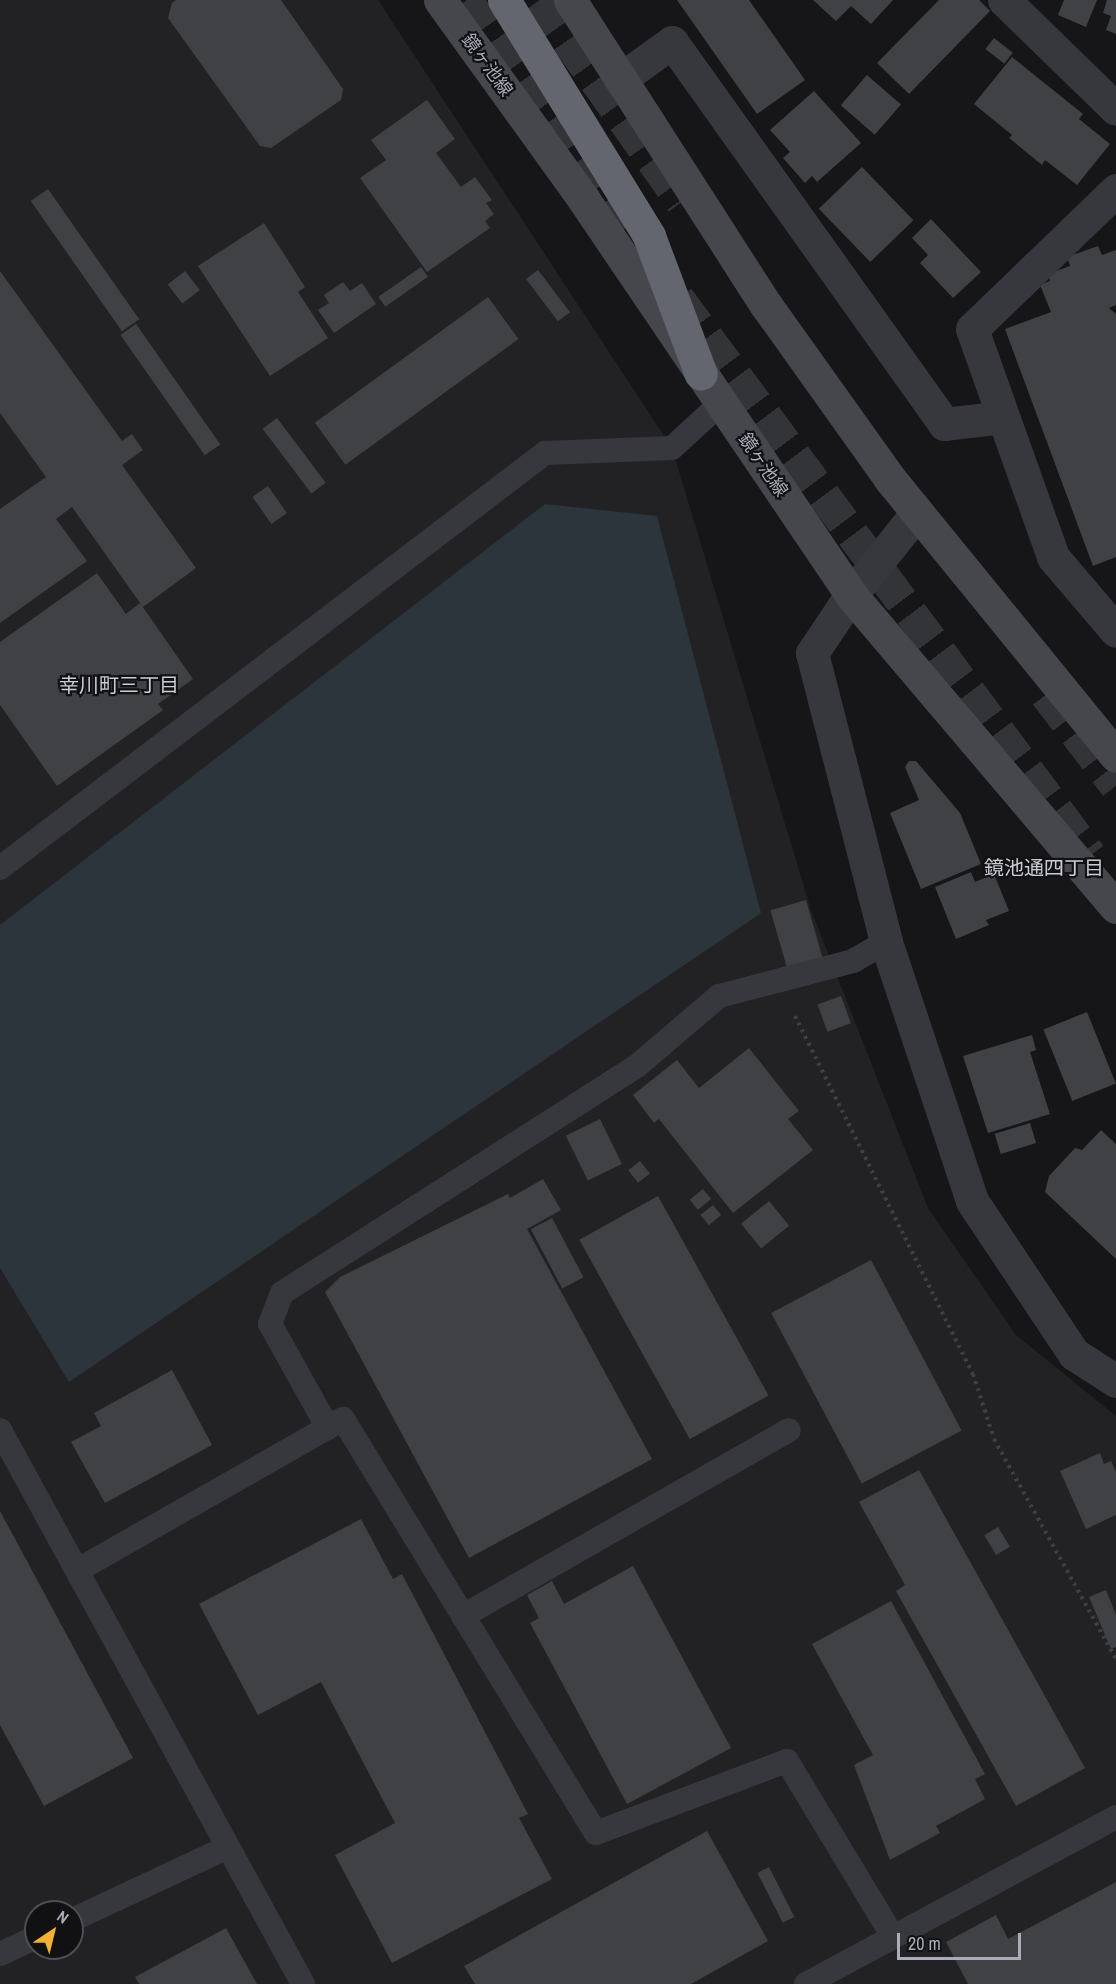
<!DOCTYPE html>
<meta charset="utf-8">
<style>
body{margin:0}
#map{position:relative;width:1116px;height:1984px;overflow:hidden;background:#161618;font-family:"Archivo Narrow","Noto Sans JP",sans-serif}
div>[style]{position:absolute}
.built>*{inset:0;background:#222225}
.water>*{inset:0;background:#2c353c}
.building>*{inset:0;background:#404145;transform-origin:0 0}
.highway-tunnel>*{height:33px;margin-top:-16.5px;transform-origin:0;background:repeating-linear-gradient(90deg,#333438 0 33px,transparent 0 49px)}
.path>*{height:4px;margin-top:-2px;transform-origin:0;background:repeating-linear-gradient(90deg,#3d3f44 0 3px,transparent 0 7.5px)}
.lane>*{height:24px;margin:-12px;padding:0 12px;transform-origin:12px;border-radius:12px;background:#37383d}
.street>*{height:33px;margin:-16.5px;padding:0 16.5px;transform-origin:16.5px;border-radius:16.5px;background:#37383d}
.secondary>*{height:33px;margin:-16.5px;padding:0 16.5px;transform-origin:16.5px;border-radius:16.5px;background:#45474d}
.highway>*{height:33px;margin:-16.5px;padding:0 16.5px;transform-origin:16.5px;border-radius:16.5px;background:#63666e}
span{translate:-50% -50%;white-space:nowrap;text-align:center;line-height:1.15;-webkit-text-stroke:4.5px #111113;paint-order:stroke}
.street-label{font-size:18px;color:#a8adb8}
.neighbourhood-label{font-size:20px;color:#c9ccd4}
.north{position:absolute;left:24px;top:1900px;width:60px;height:60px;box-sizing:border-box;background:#111113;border:2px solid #4d4f55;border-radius:50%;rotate:35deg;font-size:16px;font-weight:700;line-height:24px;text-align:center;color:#a8adb8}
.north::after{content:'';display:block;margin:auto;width:21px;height:27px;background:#f2b134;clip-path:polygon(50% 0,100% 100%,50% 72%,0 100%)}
.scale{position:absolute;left:897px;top:1933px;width:124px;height:27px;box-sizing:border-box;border:3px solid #a8adb8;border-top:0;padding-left:8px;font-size:18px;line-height:21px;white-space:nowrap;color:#a8adb8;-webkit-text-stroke:4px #111113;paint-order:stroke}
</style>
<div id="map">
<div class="built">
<div style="clip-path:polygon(evenodd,0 0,378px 0,672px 448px,811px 910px,928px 1208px,1016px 1335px,1116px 1416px,1116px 1984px,0 1984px,0 0,36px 1912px,72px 1912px,72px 1948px,36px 1948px,36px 1912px)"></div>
</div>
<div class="water">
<div style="clip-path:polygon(545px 504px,657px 516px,761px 913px,69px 1382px,0 1268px,0 925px)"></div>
</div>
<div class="building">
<div style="clip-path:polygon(176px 0,281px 0,343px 89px,341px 100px,271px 148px,260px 146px,168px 18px,172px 3px)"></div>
<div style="clip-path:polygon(677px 0,749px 0,805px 80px,757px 114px)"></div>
<div style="clip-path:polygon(813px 0,893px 0,871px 24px,851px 6px,836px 21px)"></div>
<div style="clip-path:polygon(939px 0,979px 0,990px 11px,909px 94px,877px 63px)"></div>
<div style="clip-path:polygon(1064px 0,1097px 0,1086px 27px,1058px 15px)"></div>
<div style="clip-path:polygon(1107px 0,1116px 0,1116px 34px,1106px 30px,1111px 16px,1103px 13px)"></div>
<div style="left:994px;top:38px;width:24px;height:14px;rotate:38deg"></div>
<div style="clip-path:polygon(1012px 57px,1083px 114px,1079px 119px,1110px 144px,1077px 185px,1045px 160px,1042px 165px,1009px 138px,1012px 135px,974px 104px)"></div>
<div style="left:867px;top:75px;width:45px;height:40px;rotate:41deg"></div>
<div style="clip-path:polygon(814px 91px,861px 143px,817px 182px,812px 176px,805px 183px,783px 158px,790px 152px,770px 130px)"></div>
<div style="clip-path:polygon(427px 100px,455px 139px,436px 153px,461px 187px,475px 177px,492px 200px,486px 203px,494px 214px,485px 221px,490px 228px,427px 272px,360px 178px,386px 160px,371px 140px)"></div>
<div style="left:862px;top:167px;width:74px;height:60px;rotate:46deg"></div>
<div style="left:48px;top:189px;width:159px;height:21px;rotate:55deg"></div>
<div style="clip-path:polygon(931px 219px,981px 272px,953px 298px,920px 263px,928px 255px,912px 238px)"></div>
<div style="clip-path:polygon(264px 223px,305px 287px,298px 292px,328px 338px,270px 376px,198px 266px)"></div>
<div style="clip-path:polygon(1098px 246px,1102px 255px,1116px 250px,1116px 305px,1109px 308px,1116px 314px,1116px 557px,1093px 566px,1005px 329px,1051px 312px,1040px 285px,1050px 281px,1048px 274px,1070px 266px,1067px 257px)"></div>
<div style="left:421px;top:267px;width:12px;height:52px;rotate:55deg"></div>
<div style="left:538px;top:270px;width:53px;height:15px;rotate:53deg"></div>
<div style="clip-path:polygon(0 271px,122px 441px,132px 434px,143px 450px,122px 465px,196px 568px,143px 607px,72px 507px,56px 519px,87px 561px,0 623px,0 509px,46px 477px,0 413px)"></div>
<div style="left:185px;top:271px;width:24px;height:22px;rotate:52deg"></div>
<div style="clip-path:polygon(343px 282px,350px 291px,362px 283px,376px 304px,334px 333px,318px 310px,329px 303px,324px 295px)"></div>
<div style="left:488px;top:297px;width:52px;height:214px;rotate:54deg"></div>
<div style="left:136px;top:324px;width:147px;height:19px;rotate:55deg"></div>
<div style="left:277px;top:418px;width:81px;height:18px;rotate:53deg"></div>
<div style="left:268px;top:486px;width:33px;height:19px;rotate:55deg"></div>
<div style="clip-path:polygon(97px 573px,126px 614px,140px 603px,193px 679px,158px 704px,163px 710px,57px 786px,0 705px,0 642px)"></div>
<div style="clip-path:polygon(909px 761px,916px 761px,960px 813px,981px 864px,921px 889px,890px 813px,919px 800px,905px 767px)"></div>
<div style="clip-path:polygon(971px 872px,975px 882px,994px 874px,1009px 911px,986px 920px,989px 925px,956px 939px,935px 887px)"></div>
<div style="left:806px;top:900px;width:65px;height:37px;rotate:74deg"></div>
<div style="left:841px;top:996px;width:29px;height:25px;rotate:70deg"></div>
<div style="left:1087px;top:1012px;width:77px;height:47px;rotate:68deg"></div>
<div style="clip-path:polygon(1032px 1035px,1036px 1050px,1030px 1052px,1050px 1114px,988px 1133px,963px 1056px)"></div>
<div style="clip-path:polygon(749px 1048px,799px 1111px,788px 1119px,813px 1150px,733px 1213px,659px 1119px,654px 1123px,633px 1095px,677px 1060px,699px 1088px)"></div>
<div style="left:600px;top:1119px;width:50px;height:38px;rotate:64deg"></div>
<div style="left:1030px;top:1123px;width:21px;height:37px;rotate:73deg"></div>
<div style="clip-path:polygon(1101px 1130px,1116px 1144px,1116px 1259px,1045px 1192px,1049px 1176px,1075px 1148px,1082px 1150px)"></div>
<div style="left:640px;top:1161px;width:16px;height:15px;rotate:52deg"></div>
<div style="clip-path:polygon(543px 1179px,561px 1210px,527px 1229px,652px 1459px,469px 1558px,325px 1292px,340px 1277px,508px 1194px,510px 1198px)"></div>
<div style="left:703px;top:1189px;width:13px;height:17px;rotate:51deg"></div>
<div style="left:658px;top:1196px;width:228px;height:90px;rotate:61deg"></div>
<div style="left:769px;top:1201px;width:32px;height:36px;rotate:51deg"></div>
<div style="left:713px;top:1205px;width:13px;height:16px;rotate:51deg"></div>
<div style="left:552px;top:1218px;width:67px;height:24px;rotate:62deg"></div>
<div style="left:871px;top:1260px;width:193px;height:113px;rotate:62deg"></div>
<div style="clip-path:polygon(172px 1370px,212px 1445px,105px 1503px,71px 1442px,101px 1426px,94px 1413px)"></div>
<div style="clip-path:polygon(1100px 1453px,1104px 1464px,1111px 1461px,1116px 1472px,1116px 1515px,1086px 1529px,1060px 1471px)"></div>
<div style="clip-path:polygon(919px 1470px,1085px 1768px,1016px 1806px,896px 1591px,905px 1585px,859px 1502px)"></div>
<div style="clip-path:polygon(0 1511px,133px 1758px,44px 1806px,0 1725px)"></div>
<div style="clip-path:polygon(361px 1519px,393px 1579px,402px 1574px,528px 1814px,519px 1818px,552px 1879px,392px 1963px,335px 1855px,395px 1823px,321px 1682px,258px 1715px,199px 1604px)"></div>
<div style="left:998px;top:1527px;width:23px;height:16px;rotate:59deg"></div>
<div style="clip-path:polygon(633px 1566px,731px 1748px,627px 1804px,530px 1623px,539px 1618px,527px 1595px,552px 1581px,564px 1604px)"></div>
<div style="clip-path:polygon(1106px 1590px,1116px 1615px,1116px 1647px,1111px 1649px,1089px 1597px)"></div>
<div style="clip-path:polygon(891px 1601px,985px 1774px,975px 1779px,985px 1799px,936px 1826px,940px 1833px,890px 1860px,854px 1765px,873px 1755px,812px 1644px)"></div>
<div style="clip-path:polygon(707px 1831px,768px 1941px,691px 1984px,475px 1984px,464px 1966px)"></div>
<div style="left:769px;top:1867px;width:56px;height:13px;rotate:63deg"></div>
<div style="clip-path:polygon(1116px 1882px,1116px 1984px,968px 1984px,946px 1942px,996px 1915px,1008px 1939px)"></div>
<div style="clip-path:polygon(226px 1928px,257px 1984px,139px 1984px,135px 1977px)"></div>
</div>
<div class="highway-tunnel">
<div style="left:466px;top:0;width:287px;rotate:54.6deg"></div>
<div style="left:539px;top:0;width:247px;rotate:54.6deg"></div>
<div style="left:678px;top:298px;width:693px;rotate:53.51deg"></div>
<div style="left:1046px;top:694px;width:115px;rotate:52.4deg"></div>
</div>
<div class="path">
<div style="left:795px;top:1016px;width:400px;rotate:63.6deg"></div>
<div style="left:973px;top:1374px;width:68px;rotate:72.1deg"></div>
<div style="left:994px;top:1439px;width:252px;rotate:61deg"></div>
</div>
<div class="lane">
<div style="left:0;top:868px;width:685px;rotate:-37.29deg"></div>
<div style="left:545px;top:453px;width:127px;rotate:-2.3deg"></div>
<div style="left:672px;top:448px;width:67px;rotate:-42.6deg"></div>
<div style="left:328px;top:1428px;width:119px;rotate:-119.1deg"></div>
<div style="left:270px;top:1324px;width:33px;rotate:-69deg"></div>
<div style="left:282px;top:1293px;width:421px;rotate:-32.6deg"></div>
<div style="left:637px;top:1066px;width:108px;rotate:-40.5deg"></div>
<div style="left:719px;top:996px;width:138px;rotate:-14.6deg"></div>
<div style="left:853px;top:961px;width:38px;rotate:-30deg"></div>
<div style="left:0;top:1430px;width:631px;rotate:61.32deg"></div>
<div style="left:78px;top:1570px;width:305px;rotate:-29.7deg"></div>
<div style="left:343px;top:1419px;width:485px;rotate:58.6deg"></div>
<div style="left:596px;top:1833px;width:204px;rotate:-20.7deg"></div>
<div style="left:787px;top:1761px;width:205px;rotate:58.9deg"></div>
<div style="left:463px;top:1616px;width:375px;rotate:-29.7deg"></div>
<div style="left:72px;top:1920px;width:172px;rotate:-25.1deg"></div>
<div style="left:0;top:1954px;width:40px;rotate:-25deg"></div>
<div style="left:806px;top:1984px;width:352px;rotate:-28.3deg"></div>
</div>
<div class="street">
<div style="left:1004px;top:0;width:156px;rotate:44.2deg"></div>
<div style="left:619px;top:80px;width:65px;rotate:-35.6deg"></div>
<div style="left:672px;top:42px;width:469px;rotate:54.5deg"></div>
<div style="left:944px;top:424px;width:59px;rotate:-6.8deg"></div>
<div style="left:1116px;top:190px;width:200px;rotate:136deg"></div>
<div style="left:972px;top:329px;width:242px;rotate:70.4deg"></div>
<div style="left:1053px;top:557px;width:97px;rotate:49.6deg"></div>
<div style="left:916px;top:514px;width:104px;rotate:128.7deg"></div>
<div style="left:851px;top:595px;width:70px;rotate:123.9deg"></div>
<div style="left:812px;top:653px;width:298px;rotate:75.6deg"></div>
<div style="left:886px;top:942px;width:273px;rotate:71.6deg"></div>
<div style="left:972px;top:1201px;width:184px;rotate:56.3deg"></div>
<div style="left:1074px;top:1354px;width:50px;rotate:32.7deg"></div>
</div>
<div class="secondary">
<div style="left:440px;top:0;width:246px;rotate:54.2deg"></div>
<div style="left:584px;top:200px;width:477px;rotate:55.9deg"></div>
<div style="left:851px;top:595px;width:409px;rotate:49.7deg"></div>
<div style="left:570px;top:0;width:363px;rotate:57.3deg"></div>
<div style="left:766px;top:305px;width:214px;rotate:54.5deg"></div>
<div style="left:890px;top:479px;width:357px;rotate:50.8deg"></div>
</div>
<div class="highway">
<div style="left:504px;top:0;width:277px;rotate:58.4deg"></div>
<div style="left:649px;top:236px;width:147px;rotate:69.4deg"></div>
</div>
<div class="street-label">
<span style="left:487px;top:65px;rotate:54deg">鏡ヶ池線</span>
<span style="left:763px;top:465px;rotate:56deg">鏡ヶ池線</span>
</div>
<div class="neighbourhood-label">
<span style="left:119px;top:684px">幸川町三丁目</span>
<span style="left:1044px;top:867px">鏡池通四丁目</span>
</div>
<div class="north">N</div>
<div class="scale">20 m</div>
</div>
